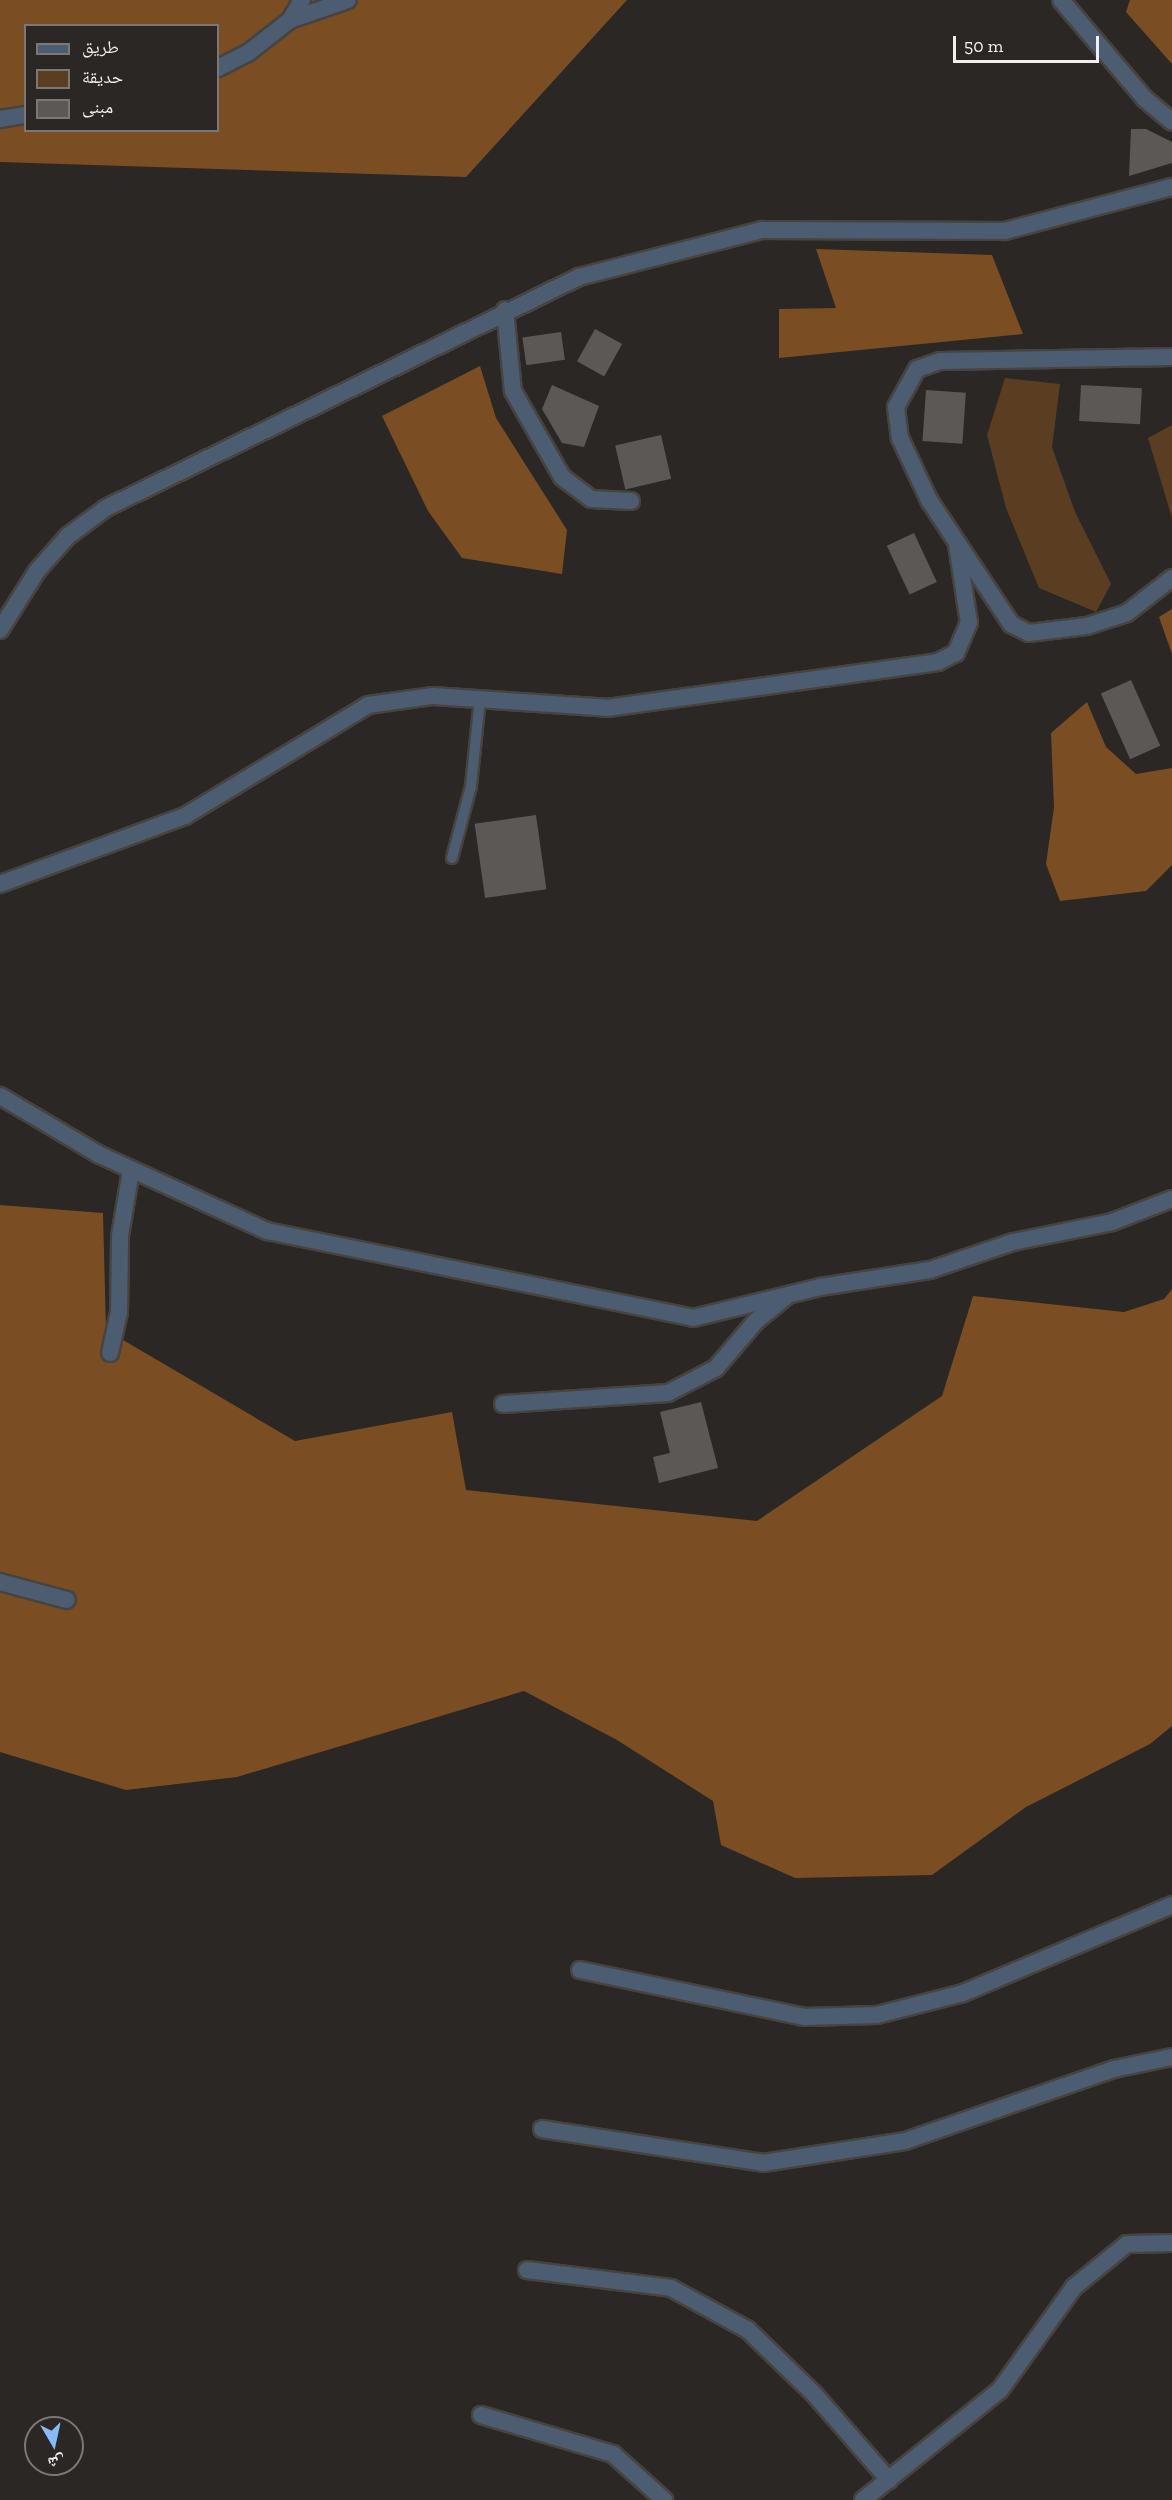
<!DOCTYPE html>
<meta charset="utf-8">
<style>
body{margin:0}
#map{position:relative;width:1172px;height:2500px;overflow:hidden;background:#2a2725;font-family:"Zilla Slab","Noto Naskh Arabic",serif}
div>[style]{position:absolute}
.green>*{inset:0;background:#5b3e22}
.forest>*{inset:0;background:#7a4e22}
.building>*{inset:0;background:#5b5855;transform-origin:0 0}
.roads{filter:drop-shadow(2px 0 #464341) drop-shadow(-2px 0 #464341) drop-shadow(0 2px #464341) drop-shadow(0 -2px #464341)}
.service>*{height:10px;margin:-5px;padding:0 5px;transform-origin:5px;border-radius:5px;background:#4d5d71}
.minor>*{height:16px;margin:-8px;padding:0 8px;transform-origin:8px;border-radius:8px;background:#4d5d71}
span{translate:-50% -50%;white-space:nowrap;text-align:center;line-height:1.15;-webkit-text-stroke:6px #2a2725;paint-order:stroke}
.legend{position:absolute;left:24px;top:24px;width:195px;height:108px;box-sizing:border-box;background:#2a2725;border:2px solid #7a7775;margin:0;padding:8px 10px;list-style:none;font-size:18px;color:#f1efee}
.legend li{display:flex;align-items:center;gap:12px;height:30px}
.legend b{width:30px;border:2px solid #7a7775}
.north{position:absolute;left:24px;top:2416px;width:60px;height:60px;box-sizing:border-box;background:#2a2725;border:2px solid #7a7775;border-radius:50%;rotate:171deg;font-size:16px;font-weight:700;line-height:24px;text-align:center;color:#f1efee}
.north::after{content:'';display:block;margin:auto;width:21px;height:27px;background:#85bbfb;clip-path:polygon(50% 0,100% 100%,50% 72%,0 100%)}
.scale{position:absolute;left:953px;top:36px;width:146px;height:27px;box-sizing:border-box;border:3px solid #f1efee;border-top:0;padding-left:8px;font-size:18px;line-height:21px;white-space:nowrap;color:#f1efee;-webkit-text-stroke:4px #2a2725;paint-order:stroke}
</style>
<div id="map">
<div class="green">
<div style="clip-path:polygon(1005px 378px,1060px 384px,1052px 447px,1075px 512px,1111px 584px,1096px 612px,1039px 588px,1006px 508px,987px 435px)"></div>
<div style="clip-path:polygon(1172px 425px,1172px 518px,1148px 438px)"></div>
</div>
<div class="forest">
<div style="clip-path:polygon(evenodd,0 0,627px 0,466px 177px,0 162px,0 0,26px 26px,218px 26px,218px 130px,26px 130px,26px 26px)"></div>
<div style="clip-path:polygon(1130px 0,1172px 0,1172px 64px,1126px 12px)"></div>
<div style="clip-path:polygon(816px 249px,992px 255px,1023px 334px,779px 358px,779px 309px,836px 308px)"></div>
<div style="clip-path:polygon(480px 366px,496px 418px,567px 530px,562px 574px,462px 558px,428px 511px,382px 416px)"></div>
<div style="clip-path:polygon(1172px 609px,1172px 654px,1159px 617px)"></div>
<div style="clip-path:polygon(1087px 702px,1106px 747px,1136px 774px,1172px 768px,1172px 865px,1146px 891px,1060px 901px,1046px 864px,1054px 807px,1051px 733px)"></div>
<div style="clip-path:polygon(0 1205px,103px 1213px,106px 1330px,295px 1441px,452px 1412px,466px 1490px,757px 1521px,942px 1396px,973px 1296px,1124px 1312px,1164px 1299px,1172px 1289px,1172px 1726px,1150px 1744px,1026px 1807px,932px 1875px,795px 1878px,721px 1845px,713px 1801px,617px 1740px,524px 1691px,237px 1777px,126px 1790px,0 1752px)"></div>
</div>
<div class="building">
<div style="clip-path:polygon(1131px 129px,1146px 129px,1172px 142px,1172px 163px,1129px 176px)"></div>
<div style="left:595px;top:329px;width:31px;height:37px;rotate:29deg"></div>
<div style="left:561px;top:332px;width:28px;height:39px;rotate:82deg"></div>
<div style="clip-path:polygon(552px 385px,599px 406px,584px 447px,562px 443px,542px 409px)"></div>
<div style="left:1081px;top:385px;width:61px;height:36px;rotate:3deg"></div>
<div style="left:926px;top:390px;width:40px;height:51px;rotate:4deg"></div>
<div style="left:661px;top:435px;width:45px;height:47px;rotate:77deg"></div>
<div style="left:914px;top:533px;width:54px;height:30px;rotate:65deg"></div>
<div style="left:1131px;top:680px;width:72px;height:33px;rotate:66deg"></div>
<div style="left:536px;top:815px;width:75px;height:62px;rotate:82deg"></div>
<div style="clip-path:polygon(701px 1402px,718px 1468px,659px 1483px,653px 1457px,670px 1453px,660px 1412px)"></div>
</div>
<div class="roads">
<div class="service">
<div style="left:452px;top:858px;width:74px;rotate:-75.2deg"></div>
<div style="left:471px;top:786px;width:87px;rotate:-84.1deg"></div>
</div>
<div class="minor">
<div style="left:1061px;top:0;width:130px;rotate:49.7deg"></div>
<div style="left:1145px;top:99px;width:35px;rotate:40deg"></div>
<div style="left:290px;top:20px;width:61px;rotate:-19deg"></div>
<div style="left:218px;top:68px;width:34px;rotate:-27deg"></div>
<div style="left:248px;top:53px;width:53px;rotate:-38.2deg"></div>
<div style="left:290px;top:20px;width:23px;rotate:-59deg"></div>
<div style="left:0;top:119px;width:26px;rotate:-9deg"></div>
<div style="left:505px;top:310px;width:81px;rotate:84.4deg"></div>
<div style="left:513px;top:391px;width:99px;rotate:60.3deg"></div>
<div style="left:562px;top:477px;width:36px;rotate:37deg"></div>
<div style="left:591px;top:499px;width:40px;rotate:2.9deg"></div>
<div style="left:1172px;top:357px;width:232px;rotate:179deg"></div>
<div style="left:940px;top:361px;width:24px;rotate:161deg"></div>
<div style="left:917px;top:369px;width:43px;rotate:118.9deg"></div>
<div style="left:896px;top:407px;width:31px;rotate:83deg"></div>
<div style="left:900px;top:438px;width:68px;rotate:64.9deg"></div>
<div style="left:929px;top:500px;width:149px;rotate:56.5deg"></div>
<div style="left:1011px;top:624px;width:20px;rotate:27deg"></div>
<div style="left:1029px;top:633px;width:58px;rotate:-6.9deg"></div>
<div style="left:1087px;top:626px;width:42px;rotate:-18deg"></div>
<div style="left:1127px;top:613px;width:57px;rotate:-37.9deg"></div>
<div style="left:0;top:630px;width:70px;rotate:-57.9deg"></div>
<div style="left:37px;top:571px;width:47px;rotate:-48.5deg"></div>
<div style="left:68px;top:536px;width:47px;rotate:-36.4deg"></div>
<div style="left:106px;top:508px;width:526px;rotate:-26.03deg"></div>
<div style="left:579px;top:277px;width:189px;rotate:-14.4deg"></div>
<div style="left:762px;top:230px;width:243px;rotate:0.2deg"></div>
<div style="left:1005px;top:231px;width:173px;rotate:-14.8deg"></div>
<div style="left:0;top:884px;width:197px;rotate:-20.2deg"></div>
<div style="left:185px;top:816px;width:214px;rotate:-31.2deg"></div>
<div style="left:368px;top:705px;width:66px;rotate:-7.9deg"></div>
<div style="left:433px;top:696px;width:174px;rotate:3.9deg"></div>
<div style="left:607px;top:708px;width:334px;rotate:-7.9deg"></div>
<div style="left:938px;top:662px;width:20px;rotate:-27deg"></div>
<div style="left:956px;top:653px;width:33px;rotate:-67deg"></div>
<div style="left:969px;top:623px;width:79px;rotate:-98.7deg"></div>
<div style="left:0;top:1096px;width:114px;rotate:30.6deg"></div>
<div style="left:98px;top:1154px;width:186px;rotate:24.5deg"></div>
<div style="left:267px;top:1231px;width:435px;rotate:11.5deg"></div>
<div style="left:693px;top:1318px;width:131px;rotate:-13.7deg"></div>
<div style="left:820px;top:1287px;width:111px;rotate:-8.8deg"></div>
<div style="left:930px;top:1270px;width:88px;rotate:-18.6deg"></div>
<div style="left:1013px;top:1242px;width:101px;rotate:-11.4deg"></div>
<div style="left:1112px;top:1222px;width:64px;rotate:-21deg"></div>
<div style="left:110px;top:1353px;width:42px;rotate:-77.6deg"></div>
<div style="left:119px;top:1312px;width:76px;rotate:-89.2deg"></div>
<div style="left:120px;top:1236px;width:67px;rotate:-80.5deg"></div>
<div style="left:503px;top:1404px;width:165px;rotate:-3.8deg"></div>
<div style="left:668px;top:1393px;width:54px;rotate:-27.5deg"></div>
<div style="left:716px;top:1368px;width:62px;rotate:-49.6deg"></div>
<div style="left:756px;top:1321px;width:38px;rotate:-39deg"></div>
<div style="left:0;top:1582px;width:69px;rotate:15deg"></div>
<div style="left:580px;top:1970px;width:229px;rotate:11.8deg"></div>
<div style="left:804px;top:2017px;width:73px;rotate:-1.6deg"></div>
<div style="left:877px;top:2015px;width:89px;rotate:-14.3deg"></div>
<div style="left:963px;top:1993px;width:227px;rotate:-22.8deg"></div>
<div style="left:542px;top:2129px;width:224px;rotate:8.7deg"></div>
<div style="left:763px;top:2163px;width:144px;rotate:-8.8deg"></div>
<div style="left:905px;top:2141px;width:221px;rotate:-19deg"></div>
<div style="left:1114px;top:2069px;width:59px;rotate:-11.7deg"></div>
<div style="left:527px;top:2270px;width:145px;rotate:7.1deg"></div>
<div style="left:671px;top:2288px;width:88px;rotate:28.6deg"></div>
<div style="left:748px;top:2330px;width:93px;rotate:44.1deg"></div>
<div style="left:815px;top:2395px;width:113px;rotate:49deg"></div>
<div style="left:481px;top:2415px;width:138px;rotate:16.5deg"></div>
<div style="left:613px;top:2454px;width:69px;rotate:42deg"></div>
<div style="left:863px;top:2500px;width:176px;rotate:-38.8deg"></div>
<div style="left:1000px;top:2390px;width:127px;rotate:-54.3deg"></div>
<div style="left:1074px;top:2287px;width:68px;rotate:-39.1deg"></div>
<div style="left:1127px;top:2244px;width:45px;rotate:-1.3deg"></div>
</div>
</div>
<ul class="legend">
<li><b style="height:8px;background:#4d5d71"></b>طريق</li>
<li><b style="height:16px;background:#5b3e22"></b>حديقة</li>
<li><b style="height:16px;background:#5b5855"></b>مبنى</li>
</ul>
<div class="north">ش</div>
<div class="scale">50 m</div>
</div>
